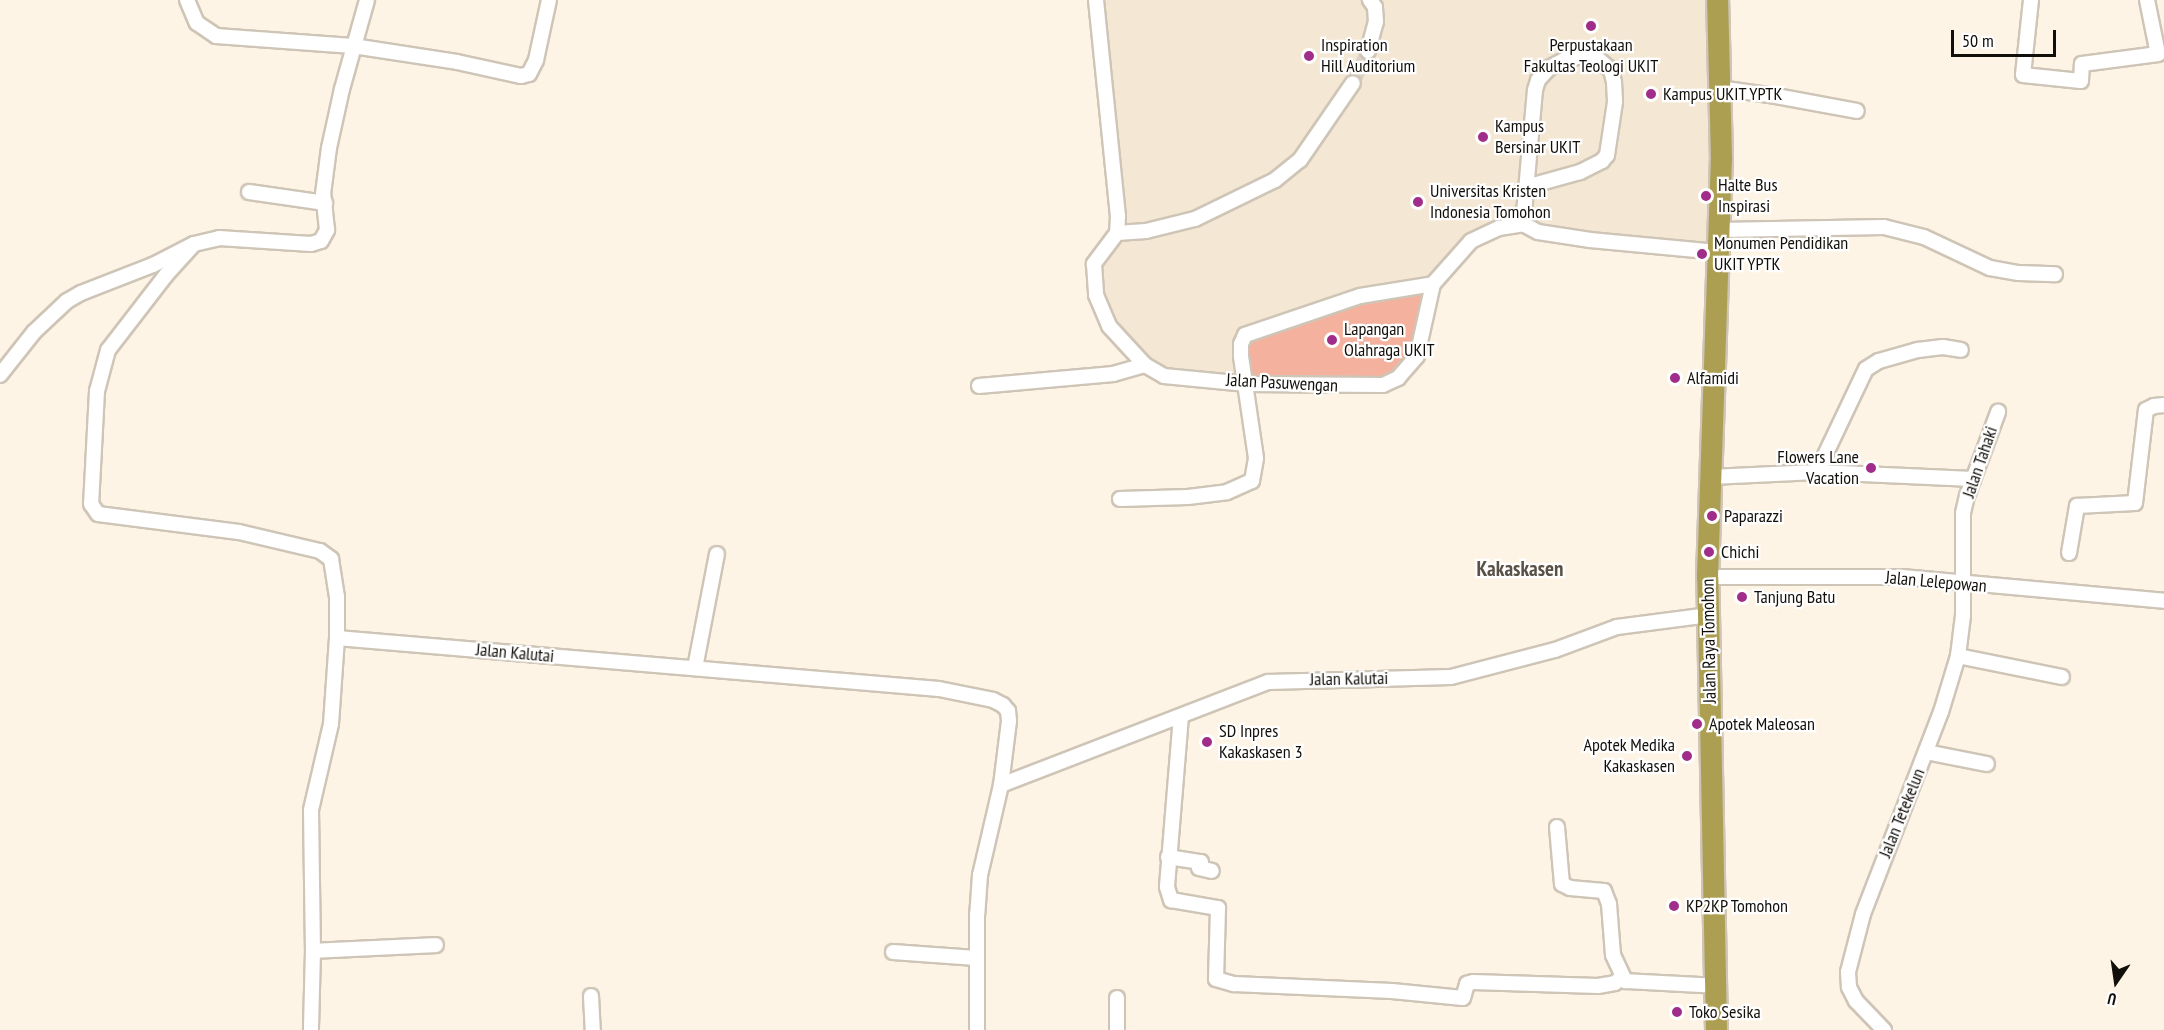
<!DOCTYPE html>
<style>
body{margin:0}
#map{position:relative;width:2164px;height:1030px;overflow:hidden;background:#fdf4e5;font-family:"PT Sans Narrow",sans-serif}
div>[style]{position:absolute}
.built>*{inset:0;background:#f4e7d3}
.green>*{inset:0;background:#f4b29e}
.minor-tunnel>*{height:14px;margin-top:-7px;transform-origin:0;background:repeating-linear-gradient(90deg,#dad2c4 0 14px,transparent 0 21px)}
.roads{filter:drop-shadow(2px 0 #cec5b7) drop-shadow(-2px 0 #cec5b7) drop-shadow(0 2px #cec5b7) drop-shadow(0 -2px #cec5b7)}
.minor>*{height:14px;margin:-7px;padding:0 7px;transform-origin:7px;border-radius:7px;background:#fff}
.trunk>*{height:21px;margin:-10.5px;padding:0 10.5px;transform-origin:10.5px;border-radius:10.5px;background:#ac9f52}
.dots>*{width:16px;height:16px;translate:-50% -50%;box-sizing:border-box;border:3px solid #fff;border-radius:50%}
span{translate:-50% -50%;white-space:nowrap;text-align:center;line-height:1.15;-webkit-text-stroke:4.5px #fff;paint-order:stroke}
.poi-label{font-size:18px;color:#120f0a}
.left{translate:0 -50%;text-align:left}
.right{translate:-100% -50%;text-align:right}
.street-label{font-size:18px;color:#120f0a}
.quarter-label{font-size:21px;color:#595146;font-weight:700}
.north{position:absolute;left:2086px;top:952px;width:60px;height:60px;-webkit-text-stroke:4px #fff;paint-order:stroke;rotate:193deg;font-size:16px;font-weight:700;line-height:24px;text-align:center;color:#120f0a}
.north::after{content:'';display:block;margin:auto;width:21px;height:27px;background:#120f0a;clip-path:polygon(50% 0,100% 100%,50% 72%,0 100%)}
.scale{position:absolute;left:1951px;top:30px;width:105px;height:27px;box-sizing:border-box;border:3px solid #120f0a;border-top:0;padding-left:8px;font-size:18px;line-height:21px;white-space:nowrap;color:#120f0a;-webkit-text-stroke:4px #fff;paint-order:stroke}
</style>
<div id="map">
<div class="built">
<div style="clip-path:polygon(1096px 0,1717px 0,1717px 252px,1529px 229px,1499px 228px,1464px 247px,1433px 284px,1383px 385px,1164px 376px,1109px 326px,1094px 264px,1117px 234px)"></div>
</div>
<div class="green">
<div style="clip-path:polygon(1433px 284px,1420px 346px,1398px 378px,1247px 384px,1245px 335px,1282px 321px)"></div>
</div>
<div class="minor-tunnel">
<div style="left:1353px;top:83px;width:35px;rotate:-65deg"></div>
</div>
<div class="roads">
<div class="minor">
<div style="left:187px;top:0;width:25px;rotate:67deg"></div>
<div style="left:197px;top:23px;width:23px;rotate:34deg"></div>
<div style="left:216px;top:36px;width:137px;rotate:4.2deg"></div>
<div style="left:353px;top:46px;width:105px;rotate:8.7deg"></div>
<div style="left:457px;top:62px;width:66px;rotate:12.3deg"></div>
<div style="left:521px;top:76px;width:8px;rotate:-14deg"></div>
<div style="left:529px;top:74px;width:16px;rotate:-63deg"></div>
<div style="left:536px;top:60px;width:61px;rotate:-77.8deg"></div>
<div style="left:1096px;top:0;width:217px;rotate:84.2deg"></div>
<div style="left:1118px;top:216px;width:17px;rotate:93deg"></div>
<div style="left:1117px;top:233px;width:39px;rotate:127deg"></div>
<div style="left:1094px;top:264px;width:31px;rotate:86deg"></div>
<div style="left:1096px;top:295px;width:34px;rotate:67deg"></div>
<div style="left:1109px;top:326px;width:53px;rotate:47.3deg"></div>
<div style="left:1145px;top:365px;width:22px;rotate:30deg"></div>
<div style="left:1164px;top:376px;width:83px;rotate:5.5deg"></div>
<div style="left:1247px;top:384px;width:136px;rotate:0.4deg"></div>
<div style="left:1383px;top:385px;width:17px;rotate:-25deg"></div>
<div style="left:1398px;top:378px;width:29px;rotate:-49deg"></div>
<div style="left:1417px;top:356px;width:74px;rotate:-77.5deg"></div>
<div style="left:1433px;top:284px;width:57px;rotate:-48.5deg"></div>
<div style="left:1471px;top:241px;width:31px;rotate:-25deg"></div>
<div style="left:1499px;top:228px;width:24px;rotate:-9deg"></div>
<div style="left:1523px;top:224px;width:17px;rotate:28deg"></div>
<div style="left:1538px;top:232px;width:53px;rotate:8.7deg"></div>
<div style="left:1590px;top:240px;width:128px;rotate:5.4deg"></div>
<div style="left:2031px;top:0;width:75px;rotate:96.1deg"></div>
<div style="left:2023px;top:75px;width:58px;rotate:5.9deg"></div>
<div style="left:2081px;top:81px;width:17px;rotate:-87deg"></div>
<div style="left:2082px;top:64px;width:77px;rotate:-7.5deg"></div>
<div style="left:2158px;top:54px;width:55px;rotate:-101.5deg"></div>
<div style="left:1368px;top:51px;width:30px;rotate:-75deg"></div>
<div style="left:1376px;top:22px;width:15px;rotate:-94deg"></div>
<div style="left:1375px;top:7px;width:9px;rotate:-126deg"></div>
<div style="left:1719px;top:88px;width:58px;rotate:8deg"></div>
<div style="left:1776px;top:96px;width:82px;rotate:10.5deg"></div>
<div style="left:249px;top:192px;width:77px;rotate:8.2deg"></div>
<div style="left:1523px;top:224px;width:135px;rotate:-84.9deg"></div>
<div style="left:1535px;top:90px;width:10px;rotate:-73deg"></div>
<div style="left:1538px;top:80px;width:16px;rotate:-47deg"></div>
<div style="left:1549px;top:68px;width:19px;rotate:-28deg"></div>
<div style="left:1566px;top:59px;width:17px;rotate:-10deg"></div>
<div style="left:1583px;top:56px;width:14px;rotate:8deg"></div>
<div style="left:1597px;top:58px;width:18px;rotate:41deg"></div>
<div style="left:1611px;top:70px;width:12px;rotate:76deg"></div>
<div style="left:1614px;top:82px;width:20px;rotate:87deg"></div>
<div style="left:1615px;top:102px;width:54px;rotate:98.6deg"></div>
<div style="left:1607px;top:155px;width:8px;rotate:130deg"></div>
<div style="left:1602px;top:161px;width:25px;rotate:153deg"></div>
<div style="left:1580px;top:172px;width:56px;rotate:164.5deg"></div>
<div style="left:1719px;top:230px;width:165px;rotate:-1deg"></div>
<div style="left:1884px;top:227px;width:41px;rotate:14deg"></div>
<div style="left:1924px;top:237px;width:73px;rotate:25.2deg"></div>
<div style="left:1990px;top:268px;width:29px;rotate:10deg"></div>
<div style="left:2019px;top:273px;width:36px;rotate:2deg"></div>
<div style="left:1117px;top:233px;width:29px;rotate:-4deg"></div>
<div style="left:1146px;top:231px;width:50px;rotate:-13.8deg"></div>
<div style="left:1195px;top:219px;width:89px;rotate:-26deg"></div>
<div style="left:1275px;top:180px;width:32px;rotate:-39deg"></div>
<div style="left:1300px;top:160px;width:93px;rotate:-55.5deg"></div>
<div style="left:194px;top:244px;width:42px;rotate:132.1deg"></div>
<div style="left:166px;top:275px;width:95px;rotate:127.7deg"></div>
<div style="left:108px;top:350px;width:42px;rotate:105deg"></div>
<div style="left:97px;top:391px;width:113px;rotate:93deg"></div>
<div style="left:91px;top:504px;width:12px;rotate:55deg"></div>
<div style="left:98px;top:514px;width:142px;rotate:7.3deg"></div>
<div style="left:239px;top:532px;width:83px;rotate:13.2deg"></div>
<div style="left:320px;top:551px;width:14px;rotate:36deg"></div>
<div style="left:331px;top:559px;width:38px;rotate:81deg"></div>
<div style="left:337px;top:597px;width:41px;rotate:90deg"></div>
<div style="left:337px;top:638px;width:86px;rotate:94deg"></div>
<div style="left:331px;top:724px;width:88px;rotate:103.1deg"></div>
<div style="left:311px;top:810px;width:141px;rotate:89.2deg"></div>
<div style="left:313px;top:951px;width:79px;rotate:91.5deg"></div>
<div style="left:0;top:375px;width:55px;rotate:-51.7deg"></div>
<div style="left:34px;top:332px;width:45px;rotate:-43.2deg"></div>
<div style="left:67px;top:301px;width:16px;rotate:-30deg"></div>
<div style="left:81px;top:293px;width:77px;rotate:-21.3deg"></div>
<div style="left:153px;top:265px;width:46px;rotate:-27.1deg"></div>
<div style="left:194px;top:244px;width:26px;rotate:-13deg"></div>
<div style="left:219px;top:238px;width:92px;rotate:3.7deg"></div>
<div style="left:311px;top:244px;width:10px;rotate:-17deg"></div>
<div style="left:321px;top:241px;width:13px;rotate:-61deg"></div>
<div style="left:327px;top:230px;width:36px;rotate:-96deg"></div>
<div style="left:323px;top:194px;width:46px;rotate:-82.6deg"></div>
<div style="left:329px;top:148px;width:60px;rotate:-77.6deg"></div>
<div style="left:342px;top:89px;width:92px;rotate:-74.3deg"></div>
<div style="left:979px;top:386px;width:135px;rotate:-5.1deg"></div>
<div style="left:1113px;top:374px;width:33px;rotate:-16deg"></div>
<div style="left:1817px;top:472px;width:114px;rotate:-64.6deg"></div>
<div style="left:1866px;top:369px;width:15px;rotate:-32deg"></div>
<div style="left:1879px;top:361px;width:41px;rotate:-15.8deg"></div>
<div style="left:1918px;top:350px;width:25px;rotate:-7deg"></div>
<div style="left:1943px;top:347px;width:18px;rotate:9deg"></div>
<div style="left:1711px;top:477px;width:106px;rotate:-2.7deg"></div>
<div style="left:1817px;top:472px;width:156px;rotate:2.6deg"></div>
<div style="left:1120px;top:499px;width:68px;rotate:-1.7deg"></div>
<div style="left:1188px;top:497px;width:39px;rotate:-7deg"></div>
<div style="left:1227px;top:492px;width:27px;rotate:-24deg"></div>
<div style="left:1252px;top:481px;width:23px;rotate:-80deg"></div>
<div style="left:1256px;top:458px;width:103px;rotate:-98.4deg"></div>
<div style="left:1241px;top:356px;width:12px;rotate:-90deg"></div>
<div style="left:1241px;top:344px;width:10px;rotate:-66deg"></div>
<div style="left:1245px;top:335px;width:121px;rotate:-18.7deg"></div>
<div style="left:1360px;top:296px;width:74px;rotate:-9.3deg"></div>
<div style="left:2069px;top:553px;width:48px;rotate:-80.3deg"></div>
<div style="left:2077px;top:506px;width:58px;rotate:-3deg"></div>
<div style="left:2135px;top:503px;width:94px;rotate:-83.3deg"></div>
<div style="left:2146px;top:410px;width:9px;rotate:-27deg"></div>
<div style="left:2154px;top:406px;width:10px;rotate:-6deg"></div>
<div style="left:1707px;top:577px;width:195px"></div>
<div style="left:1902px;top:577px;width:263px;rotate:5.2deg"></div>
<div style="left:337px;top:638px;width:604px;rotate:4.84deg"></div>
<div style="left:939px;top:689px;width:55px;rotate:11.5deg"></div>
<div style="left:993px;top:700px;width:11px;rotate:27deg"></div>
<div style="left:1003px;top:705px;width:8px;rotate:50deg"></div>
<div style="left:1008px;top:711px;width:10px;rotate:84deg"></div>
<div style="left:1009px;top:721px;width:64px;rotate:97.1deg"></div>
<div style="left:1001px;top:785px;width:92px;rotate:103.1deg"></div>
<div style="left:980px;top:875px;width:39px;rotate:94deg"></div>
<div style="left:977px;top:914px;width:116px;rotate:90deg"></div>
<div style="left:1958px;top:656px;width:106px;rotate:11.4deg"></div>
<div style="left:695px;top:668px;width:116px;rotate:-79.1deg"></div>
<div style="left:1181px;top:716px;width:172px;rotate:94.7deg"></div>
<div style="left:1167px;top:887px;width:14px;rotate:73deg"></div>
<div style="left:1171px;top:900px;width:48px;rotate:9.7deg"></div>
<div style="left:1218px;top:908px;width:71px;rotate:91.6deg"></div>
<div style="left:1216px;top:979px;width:19px;rotate:16deg"></div>
<div style="left:1234px;top:984px;width:158px;rotate:2.5deg"></div>
<div style="left:1392px;top:991px;width:71px;rotate:5.6deg"></div>
<div style="left:1463px;top:998px;width:15px;rotate:-74deg"></div>
<div style="left:1467px;top:984px;width:6px;rotate:-18deg"></div>
<div style="left:1473px;top:982px;width:125px;rotate:1.8deg"></div>
<div style="left:1598px;top:986px;width:17px;rotate:-10deg"></div>
<div style="left:1615px;top:983px;width:9px;rotate:-41deg"></div>
<div style="left:1926px;top:752px;width:62px;rotate:11.1deg"></div>
<div style="left:1001px;top:785px;width:286px;rotate:-21.1deg"></div>
<div style="left:1268px;top:682px;width:183px;rotate:-1.6deg"></div>
<div style="left:1451px;top:677px;width:107px;rotate:-14.6deg"></div>
<div style="left:1555px;top:650px;width:66px;rotate:-20.4deg"></div>
<div style="left:1617px;top:627px;width:93px;rotate:-7.4deg"></div>
<div style="left:1557px;top:827px;width:57px;rotate:85deg"></div>
<div style="left:1562px;top:884px;width:9px;rotate:27deg"></div>
<div style="left:1570px;top:888px;width:34px;rotate:5deg"></div>
<div style="left:1604px;top:891px;width:14px;rotate:69deg"></div>
<div style="left:1609px;top:904px;width:51px;rotate:85.5deg"></div>
<div style="left:1613px;top:955px;width:29px;rotate:65deg"></div>
<div style="left:1625px;top:981px;width:92px;rotate:3.1deg"></div>
<div style="left:1168px;top:857px;width:33px;rotate:9deg"></div>
<div style="left:1201px;top:862px;width:6px;rotate:108deg"></div>
<div style="left:1199px;top:868px;width:13px;rotate:13deg"></div>
<div style="left:313px;top:951px;width:123px;rotate:-2.8deg"></div>
<div style="left:893px;top:952px;width:83px;rotate:4.1deg"></div>
<div style="left:591px;top:996px;width:34px;rotate:87deg"></div>
<div style="left:1117px;top:1030px;width:32px;rotate:-90deg"></div>
<div style="left:1884px;top:1030px;width:40px;rotate:-134deg"></div>
<div style="left:1856px;top:1001px;width:16px;rotate:-117deg"></div>
<div style="left:1849px;top:987px;width:15px;rotate:-94deg"></div>
<div style="left:1848px;top:972px;width:60px;rotate:-75.5deg"></div>
<div style="left:1863px;top:914px;width:217px;rotate:-68.9deg"></div>
<div style="left:1941px;top:712px;width:59px;rotate:-73.1deg"></div>
<div style="left:1958px;top:656px;width:41px;rotate:-83deg"></div>
<div style="left:1963px;top:615px;width:102px;rotate:-90deg"></div>
<div style="left:1963px;top:513px;width:17px;rotate:-77deg"></div>
<div style="left:1967px;top:496px;width:90px;rotate:-69.7deg"></div>
</div>
<div class="trunk">
<div style="left:1716px;top:1030px;width:453px;rotate:-91.1deg"></div>
<div style="left:1707px;top:577px;width:418px;rotate:-88.1deg"></div>
<div style="left:1721px;top:159px;width:159px;rotate:-91.4deg"></div>
</div>
</div>
<div class="dots">
<div style="left:1591px;top:26px;background:#9f2d89"></div>
<div style="left:1309px;top:56px;background:#9f2d89"></div>
<div style="left:1651px;top:94px;background:#9f2d89"></div>
<div style="left:1483px;top:137px;background:#9f2d89"></div>
<div style="left:1706px;top:196px;background:#9f2d89"></div>
<div style="left:1418px;top:202px;background:#9f2d89"></div>
<div style="left:1702px;top:254px;background:#9f2d89"></div>
<div style="left:1332px;top:340px;background:#9f2d89"></div>
<div style="left:1675px;top:378px;background:#9f2d89"></div>
<div style="left:1871px;top:468px;background:#9f2d89"></div>
<div style="left:1712px;top:516px;background:#9f2d89"></div>
<div style="left:1709px;top:552px;background:#9f2d89"></div>
<div style="left:1742px;top:597px;background:#9f2d89"></div>
<div style="left:1697px;top:724px;background:#9f2d89"></div>
<div style="left:1207px;top:742px;background:#9f2d89"></div>
<div style="left:1687px;top:756px;background:#9f2d89"></div>
<div style="left:1674px;top:906px;background:#9f2d89"></div>
<div style="left:1677px;top:1012px;background:#9f2d89"></div>
</div>
<div class="poi-label">
<span class="left" style="left:1321px;top:56px">Inspiration<br>Hill Auditorium</span>
<span style="left:1591px;top:56px">Perpustakaan<br>Fakultas Teologi UKIT</span>
<span class="left" style="left:1663px;top:94px">Kampus UKIT YPTK</span>
<span class="left" style="left:1495px;top:137px">Kampus<br>Bersinar UKIT</span>
<span class="left" style="left:1718px;top:196px">Halte Bus<br>Inspirasi</span>
<span class="left" style="left:1430px;top:202px">Universitas Kristen<br>Indonesia Tomohon</span>
<span class="left" style="left:1714px;top:254px">Monumen Pendidikan<br>UKIT YPTK</span>
<span class="left" style="left:1344px;top:340px">Lapangan<br>Olahraga UKIT</span>
<span class="left" style="left:1687px;top:378px">Alfamidi</span>
<span class="right" style="left:1859px;top:468px">Flowers Lane<br>Vacation</span>
<span class="left" style="left:1724px;top:516px">Paparazzi</span>
<span class="left" style="left:1721px;top:552px">Chichi</span>
<span class="left" style="left:1754px;top:597px">Tanjung Batu</span>
<span class="left" style="left:1709px;top:724px">Apotek Maleosan</span>
<span class="left" style="left:1219px;top:742px">SD Inpres<br>Kakaskasen 3</span>
<span class="right" style="left:1675px;top:756px">Apotek Medika<br>Kakaskasen</span>
<span class="left" style="left:1686px;top:906px">KP2KP Tomohon</span>
<span class="left" style="left:1689px;top:1012px">Toko Sesika</span>
</div>
<div class="street-label">
<span style="left:1282px;top:383px;rotate:3deg">Jalan Pasuwengan</span>
<span style="left:1980px;top:462px;rotate:-71deg">Jalan Tahaki</span>
<span style="left:1936px;top:582px;rotate:5deg">Jalan Lelepowan</span>
<span style="left:1709px;top:641px;rotate:-91deg">Jalan Raya Tomohon</span>
<span style="left:515px;top:653px;rotate:5deg">Jalan Kalutai</span>
<span style="left:1349px;top:679px;rotate:-1deg">Jalan Kalutai</span>
<span style="left:1902px;top:813px;rotate:-68deg">Jalan Tetekelun</span>
</div>
<div class="quarter-label">
<span style="left:1520px;top:569px">Kakaskasen</span>
</div>
<div class="north">U</div>
<div class="scale">50 m</div>
</div>
